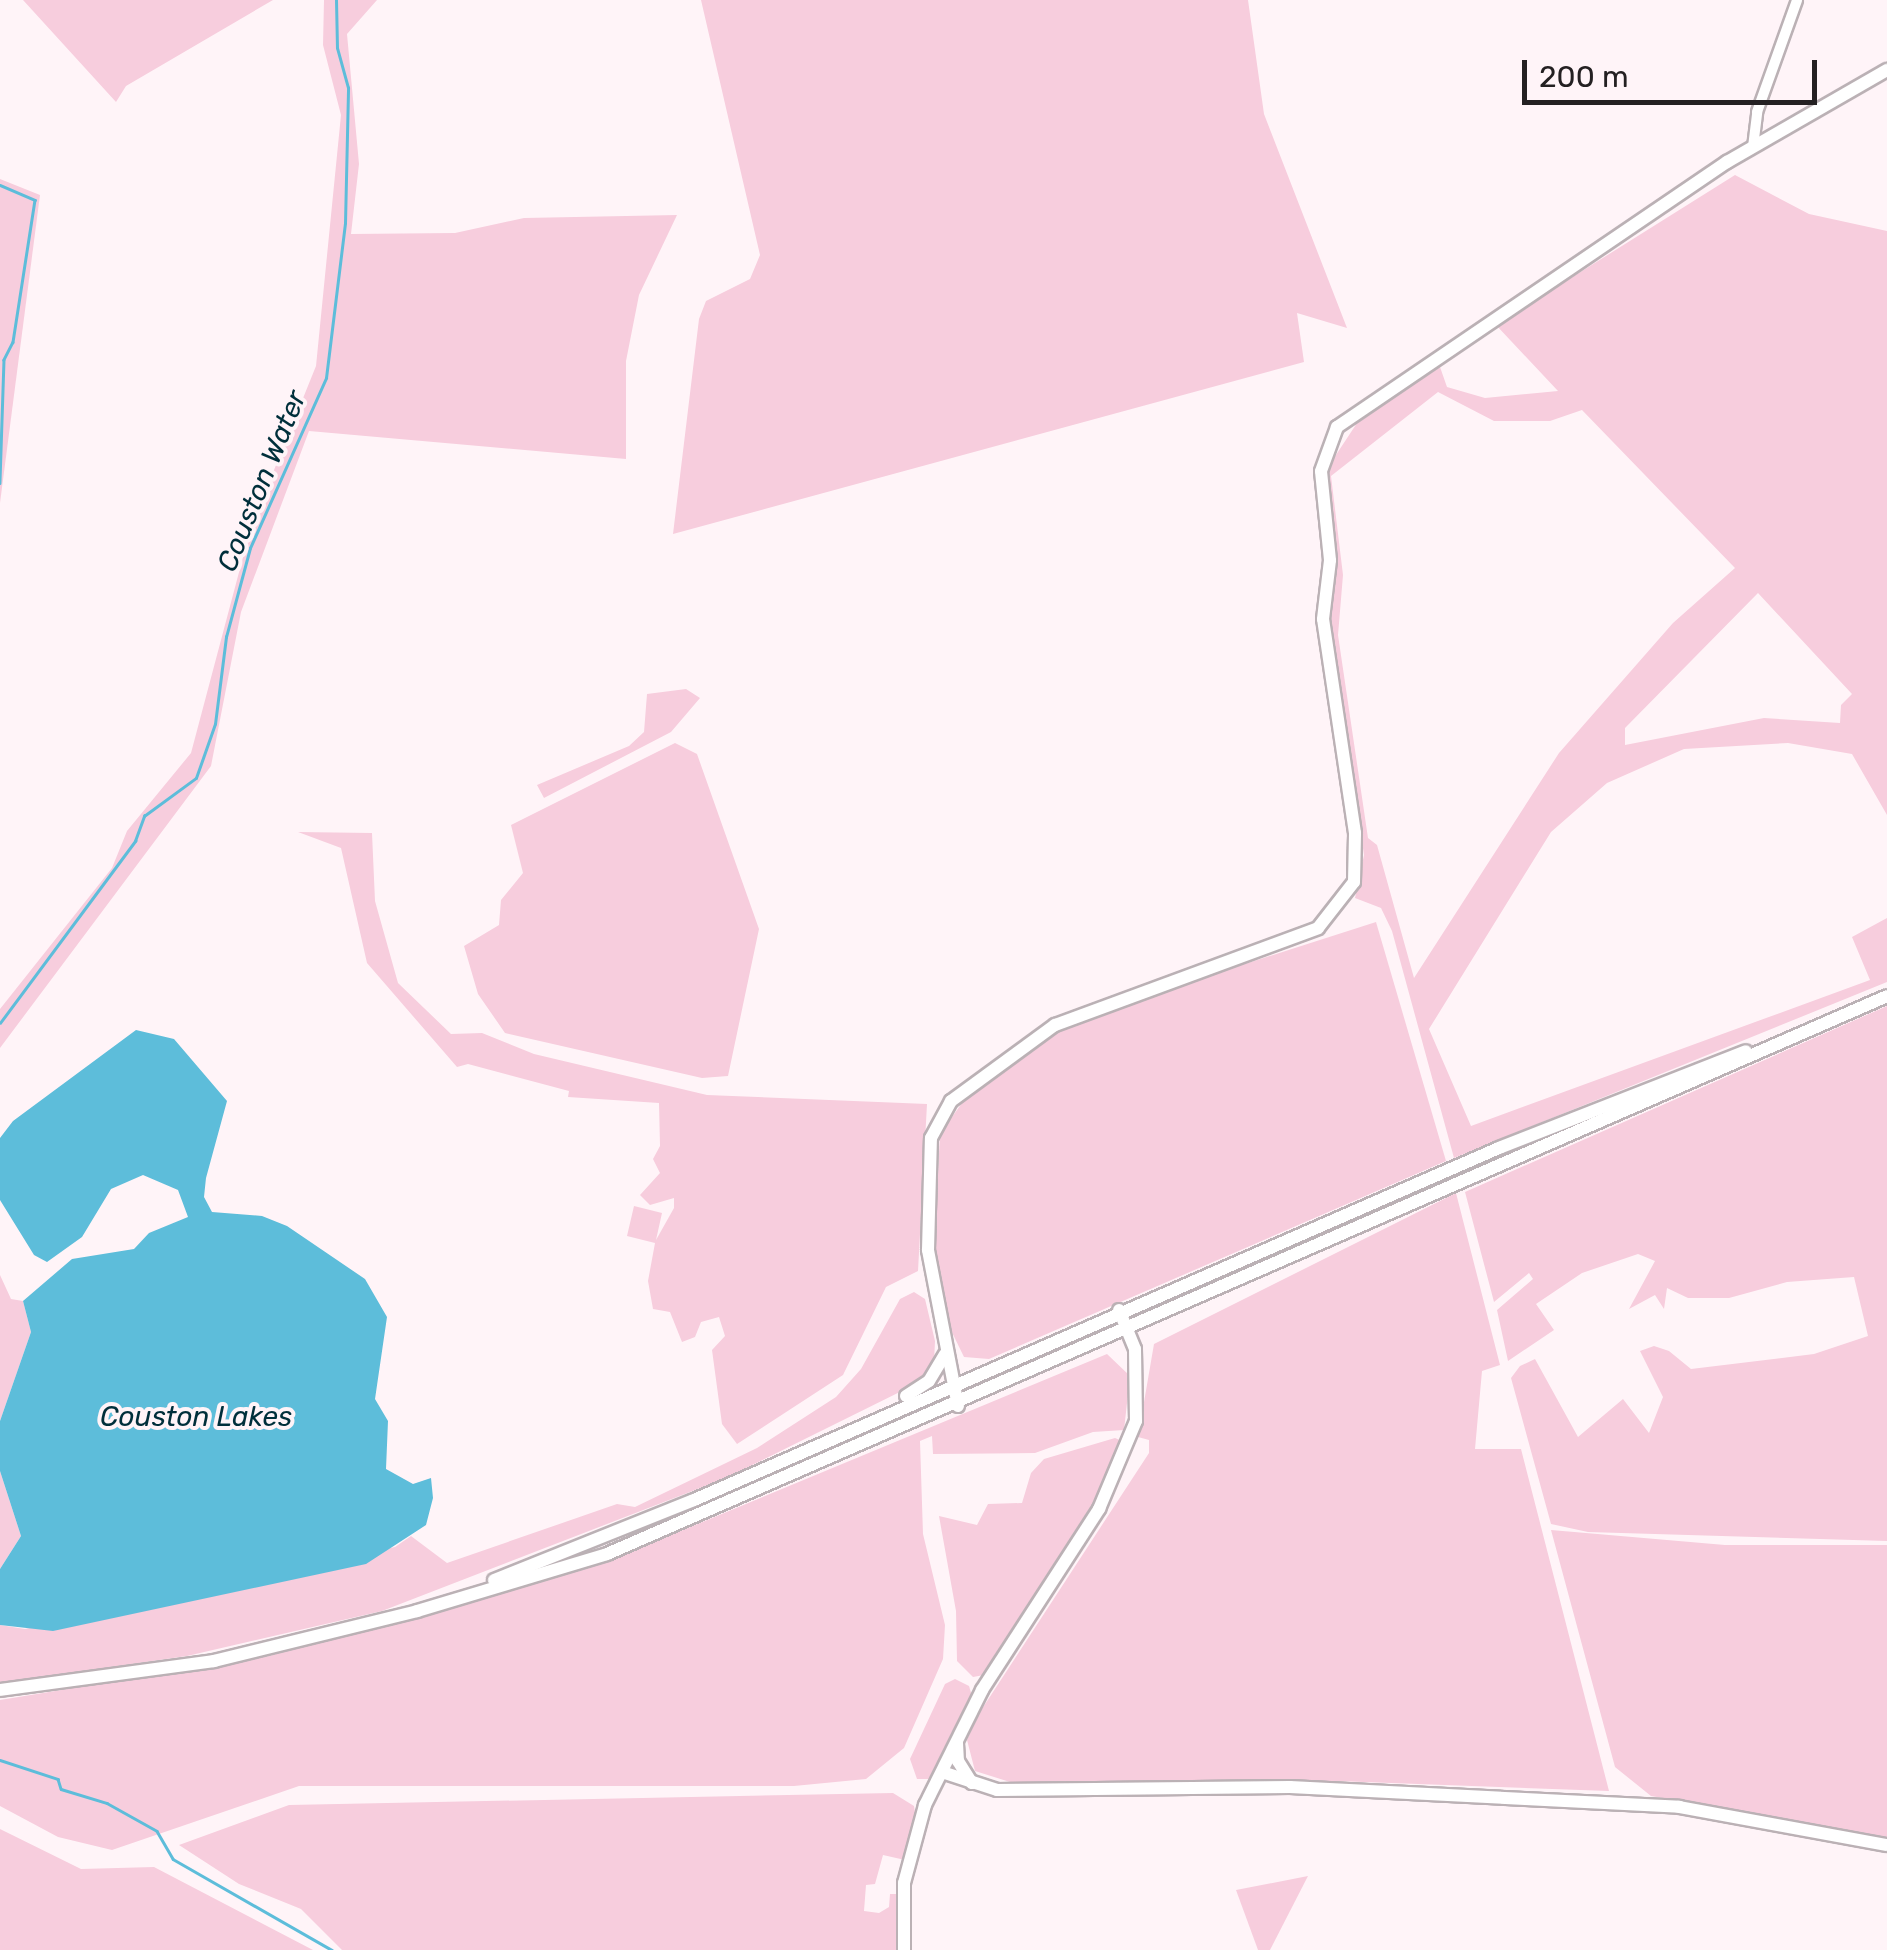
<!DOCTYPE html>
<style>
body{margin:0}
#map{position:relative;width:1887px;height:1950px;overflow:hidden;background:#fff4f8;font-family:Rubik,sans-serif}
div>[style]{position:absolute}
.green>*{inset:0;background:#f7cddd}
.water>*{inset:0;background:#5dbdda}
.stream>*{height:2.5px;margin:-1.25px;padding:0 1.25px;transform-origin:1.25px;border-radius:1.25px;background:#5dbdda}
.roads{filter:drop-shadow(2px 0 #bbb1b5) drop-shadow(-2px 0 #bbb1b5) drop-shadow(0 2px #bbb1b5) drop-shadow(0 -2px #bbb1b5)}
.minor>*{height:10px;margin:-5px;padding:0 5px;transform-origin:5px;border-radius:5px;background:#fff}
.major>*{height:12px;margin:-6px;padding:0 6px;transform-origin:6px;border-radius:6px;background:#fff}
span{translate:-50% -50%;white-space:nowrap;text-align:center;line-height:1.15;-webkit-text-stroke:8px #fff4f8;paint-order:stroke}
.water-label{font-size:28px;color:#002f3b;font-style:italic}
.scale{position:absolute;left:1522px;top:60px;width:295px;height:45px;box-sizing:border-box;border:5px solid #242022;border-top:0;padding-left:12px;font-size:30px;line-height:35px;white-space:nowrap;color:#242022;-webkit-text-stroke:8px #fff4f8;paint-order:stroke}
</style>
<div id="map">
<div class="green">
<div style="clip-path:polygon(23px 0,273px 0,126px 86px,116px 102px)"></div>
<div style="clip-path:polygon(324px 0,377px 0,347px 34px,359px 164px,351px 234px,455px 233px,524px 218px,677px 215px,639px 295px,626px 361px,626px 459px,309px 431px,241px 612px,211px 766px,0 1048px,0 1009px,112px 868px,127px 831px,191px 753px,251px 527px,316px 366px,341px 115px,323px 45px)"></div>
<div style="clip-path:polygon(701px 0,1248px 0,1264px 114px,1347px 328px,1297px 313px,1304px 362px,673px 534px,699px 319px,706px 301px,750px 279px,760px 255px)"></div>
<div style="clip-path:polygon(evenodd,1735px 175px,1809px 214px,1887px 231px,1887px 815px,1852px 754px,1788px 743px,1684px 749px,1607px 783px,1551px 832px,1429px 1029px,1471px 1126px,1870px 980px,1852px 937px,1887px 918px,1887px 982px,1454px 1158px,1392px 931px,1381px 908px,1355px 898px,1364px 855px,1331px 630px,1328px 467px,1359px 420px,1440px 367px,1447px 387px,1485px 398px,1558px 391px,1496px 325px,1735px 175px,1438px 392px,1494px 421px,1550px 421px,1582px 410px,1735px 568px,1673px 623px,1559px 753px,1414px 978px,1377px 845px,1368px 838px,1338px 635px,1343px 575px,1331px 476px,1438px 392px,1735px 175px,1758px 593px,1852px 694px,1841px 705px,1840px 723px,1764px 718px,1625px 745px,1625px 728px,1758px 593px)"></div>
<div style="clip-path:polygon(0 179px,40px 195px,0 503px)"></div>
<div style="clip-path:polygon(686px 689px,700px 698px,671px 732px,544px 798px,537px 785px,629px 746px,644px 732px,647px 694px)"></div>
<div style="clip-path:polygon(675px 743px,697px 754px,759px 929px,728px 1076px,702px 1078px,505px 1033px,478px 994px,464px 946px,499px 925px,501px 900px,523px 873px,511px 825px)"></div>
<div style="clip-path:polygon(298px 832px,372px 833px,375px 901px,398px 983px,451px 1034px,482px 1033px,534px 1054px,707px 1095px,927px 1104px,918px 1271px,886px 1287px,843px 1375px,737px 1444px,722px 1424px,712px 1350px,725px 1336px,719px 1317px,701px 1322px,695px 1337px,682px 1342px,670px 1312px,653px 1309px,648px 1281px,655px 1243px,627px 1236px,634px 1206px,662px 1213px,656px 1240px,674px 1208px,674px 1198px,650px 1205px,640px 1195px,660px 1173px,653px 1159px,660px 1146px,659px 1103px,568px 1097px,569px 1091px,468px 1064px,457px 1067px,367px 963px,341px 848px)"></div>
<div style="clip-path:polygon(1376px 922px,1446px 1161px,989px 1359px,964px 1357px,944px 1316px,934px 1252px,940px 1134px,969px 1093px,1068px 1026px,1117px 1005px)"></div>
<div style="clip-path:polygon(1887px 1006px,1887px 1541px,1588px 1532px,1551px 1524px,1511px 1378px,1520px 1366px,1535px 1359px,1578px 1437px,1623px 1399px,1649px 1433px,1663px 1397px,1640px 1351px,1654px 1346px,1669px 1351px,1691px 1369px,1814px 1354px,1868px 1336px,1854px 1277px,1787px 1282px,1729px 1298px,1688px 1298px,1667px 1288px,1664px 1309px,1655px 1295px,1629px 1309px,1655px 1261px,1638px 1254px,1582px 1273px,1536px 1304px,1554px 1330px,1508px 1361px,1497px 1310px,1533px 1279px,1529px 1273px,1494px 1302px,1465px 1192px)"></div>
<div style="clip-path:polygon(1511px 1150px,1513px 1154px,1138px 1319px,1141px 1309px)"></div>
<div style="clip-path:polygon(1456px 1193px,1500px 1365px,1482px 1371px,1475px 1449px,1521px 1449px,1609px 1791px,1337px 1781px,1010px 1782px,975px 1771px,967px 1740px,976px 1718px,1149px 1453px,1149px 1440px,1138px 1437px,1154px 1344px)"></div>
<div style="clip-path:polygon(0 1275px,11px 1299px,23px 1301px,31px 1332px,0 1421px)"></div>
<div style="clip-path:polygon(914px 1292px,925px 1299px,935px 1341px,934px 1363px,922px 1381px,726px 1478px,382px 1611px,187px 1656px,0 1683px,0 1625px,25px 1629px,395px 1547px,411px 1536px,447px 1563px,617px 1504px,635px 1507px,757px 1448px,836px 1397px,861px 1369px,900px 1299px)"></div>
<div style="clip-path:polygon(1107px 1354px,1130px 1376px,1124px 1430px,1093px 1432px,1035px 1453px,933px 1454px,932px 1436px,920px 1441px,923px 1534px,945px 1625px,943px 1659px,904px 1748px,866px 1779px,794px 1786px,299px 1786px,112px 1850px,58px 1837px,0 1806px,0 1700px,269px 1656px,545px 1581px,659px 1540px)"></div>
<div style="clip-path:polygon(941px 1397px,939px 1407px,640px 1531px,640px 1528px)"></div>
<div style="clip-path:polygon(1115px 1438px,1122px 1441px,1094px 1502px,984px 1675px,973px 1677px,957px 1661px,956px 1611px,939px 1516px,977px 1525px,988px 1504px,1022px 1503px,1031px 1473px,1044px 1459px)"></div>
<div style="clip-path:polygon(0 1471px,21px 1536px,0 1569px)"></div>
<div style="clip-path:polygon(1551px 1530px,1725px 1545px,1887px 1545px,1887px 1837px,1651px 1796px,1615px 1767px)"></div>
<div style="clip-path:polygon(955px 1679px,969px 1686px,972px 1696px,931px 1779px,917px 1779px,910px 1759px,945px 1684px)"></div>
<div style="clip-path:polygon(893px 1793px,914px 1806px,916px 1819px,905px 1860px,883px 1855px,875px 1884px,866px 1885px,864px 1911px,879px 1913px,889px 1907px,890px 1894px,898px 1894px,898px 1950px,342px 1950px,301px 1909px,239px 1884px,179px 1845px,289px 1805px)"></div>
<div style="clip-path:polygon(0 1829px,81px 1869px,154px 1867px,313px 1950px,0 1950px)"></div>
<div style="clip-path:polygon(1308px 1876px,1270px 1950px,1258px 1950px,1236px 1890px)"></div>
</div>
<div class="water">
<div style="clip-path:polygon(136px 1030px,174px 1039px,227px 1101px,206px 1178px,204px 1197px,212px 1212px,262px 1216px,287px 1226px,365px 1279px,387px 1317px,375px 1399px,388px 1421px,386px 1469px,413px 1484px,431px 1478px,433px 1498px,426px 1525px,366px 1564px,53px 1631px,0 1625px,0 1569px,21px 1536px,0 1471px,0 1421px,31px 1332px,23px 1301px,72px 1259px,134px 1249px,149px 1233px,188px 1217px,178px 1190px,143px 1175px,111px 1189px,82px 1237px,47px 1262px,34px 1255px,0 1200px,0 1138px,13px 1121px)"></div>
</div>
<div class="stream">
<div style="left:0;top:185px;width:38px;rotate:23deg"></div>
<div style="left:35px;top:200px;width:144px;rotate:98.8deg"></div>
<div style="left:13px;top:342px;width:20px;rotate:117deg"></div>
<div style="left:4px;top:360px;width:123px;rotate:91.9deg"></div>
<div style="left:0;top:1023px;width:227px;rotate:-53.4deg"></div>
<div style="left:135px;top:841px;width:27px;rotate:-70deg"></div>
<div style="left:144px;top:816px;width:64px;rotate:-36.2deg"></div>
<div style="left:196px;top:778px;width:57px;rotate:-70.6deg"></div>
<div style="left:215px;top:724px;width:88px;rotate:-82.8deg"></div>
<div style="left:226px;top:637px;width:92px;rotate:-74.9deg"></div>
<div style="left:250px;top:548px;width:186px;rotate:-65.9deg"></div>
<div style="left:326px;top:378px;width:156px;rotate:-83deg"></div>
<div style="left:345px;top:223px;width:135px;rotate:-88.7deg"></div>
<div style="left:348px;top:88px;width:41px;rotate:-105.4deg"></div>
<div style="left:337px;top:48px;width:48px;rotate:-91.2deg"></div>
<div style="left:0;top:1760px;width:61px;rotate:18.1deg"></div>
<div style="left:58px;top:1779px;width:10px;rotate:73deg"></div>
<div style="left:61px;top:1789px;width:48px;rotate:16.9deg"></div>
<div style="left:107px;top:1803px;width:57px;rotate:29.2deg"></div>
<div style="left:157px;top:1831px;width:32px;rotate:60deg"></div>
<div style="left:173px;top:1859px;width:183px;rotate:29.8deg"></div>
</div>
<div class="roads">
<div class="minor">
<div style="left:1753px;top:147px;width:35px;rotate:-83deg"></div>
<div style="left:1757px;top:112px;width:119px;rotate:-70.3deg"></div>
</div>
<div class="major">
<div style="left:906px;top:1396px;width:27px;rotate:-33deg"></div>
<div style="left:929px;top:1381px;width:31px;rotate:-59deg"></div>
<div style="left:958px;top:1406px;width:159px;rotate:-100.9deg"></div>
<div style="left:928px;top:1250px;width:112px;rotate:-88.5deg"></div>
<div style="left:931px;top:1138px;width:42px;rotate:-61.6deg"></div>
<div style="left:951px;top:1101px;width:129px;rotate:-36.2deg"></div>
<div style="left:1055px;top:1025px;width:280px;rotate:-20.2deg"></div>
<div style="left:1318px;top:928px;width:58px;rotate:-52deg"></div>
<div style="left:1354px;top:882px;width:49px;rotate:-88.8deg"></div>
<div style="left:1355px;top:833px;width:216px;rotate:-98.5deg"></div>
<div style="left:1323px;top:619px;width:59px;rotate:-83.2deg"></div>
<div style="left:1330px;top:560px;width:89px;rotate:-95.8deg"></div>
<div style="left:1321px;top:471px;width:47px;rotate:-70deg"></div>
<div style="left:1337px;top:427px;width:472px;rotate:-34.2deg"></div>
<div style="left:1727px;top:162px;width:185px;rotate:-29.9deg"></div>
<div style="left:494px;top:1580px;width:215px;rotate:-21.8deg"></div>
<div style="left:694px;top:1500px;width:879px;rotate:-23.62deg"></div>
<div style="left:1499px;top:1148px;width:265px;rotate:-21.4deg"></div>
<div style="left:0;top:1690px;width:216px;rotate:-7.7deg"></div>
<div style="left:214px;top:1661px;width:209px;rotate:-13.8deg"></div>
<div style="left:417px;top:1611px;width:198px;rotate:-16.7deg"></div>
<div style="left:607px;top:1554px;width:1396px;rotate:-23.55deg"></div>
<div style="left:957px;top:1743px;width:18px;rotate:87deg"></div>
<div style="left:958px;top:1761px;width:26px;rotate:58deg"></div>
<div style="left:942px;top:1772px;width:58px;rotate:18.1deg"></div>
<div style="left:997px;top:1790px;width:293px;rotate:-0.6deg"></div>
<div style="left:1290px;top:1787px;width:390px;rotate:2.9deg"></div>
<div style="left:1679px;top:1807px;width:211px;rotate:10.4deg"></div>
<div style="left:904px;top:1950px;width:67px;rotate:-90deg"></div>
<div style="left:904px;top:1883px;width:81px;rotate:-74.9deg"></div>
<div style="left:925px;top:1805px;width:128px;rotate:-63.6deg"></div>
<div style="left:982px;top:1690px;width:216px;rotate:-57.1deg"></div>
<div style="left:1099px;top:1509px;width:95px;rotate:-67.2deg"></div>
<div style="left:1136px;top:1421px;width:72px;rotate:-90.8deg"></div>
<div style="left:1135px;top:1349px;width:42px;rotate:-112.3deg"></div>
</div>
</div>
<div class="water-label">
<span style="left:262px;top:481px;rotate:-68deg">Couston Water</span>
<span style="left:196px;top:1417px">Couston Lakes</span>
</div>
<div class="scale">200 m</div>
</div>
